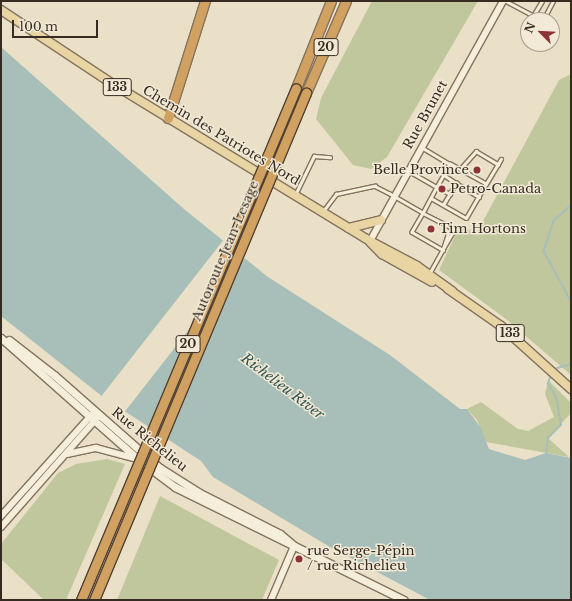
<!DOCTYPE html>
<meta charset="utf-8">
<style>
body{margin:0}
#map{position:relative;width:572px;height:601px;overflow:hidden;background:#eae0c7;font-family:"Libre Baskerville",serif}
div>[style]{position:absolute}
.green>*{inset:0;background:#c1c79c}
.water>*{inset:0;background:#a8beb8}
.pier>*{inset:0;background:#eae0c7;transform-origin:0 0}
.stream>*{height:1.5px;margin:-0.75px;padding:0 0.75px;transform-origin:0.75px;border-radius:0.75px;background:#a8beb8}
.roads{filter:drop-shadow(1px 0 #84735e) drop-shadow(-1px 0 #84735e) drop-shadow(0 1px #84735e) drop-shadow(0 -1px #84735e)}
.service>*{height:2.5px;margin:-1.25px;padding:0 1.25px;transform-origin:1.25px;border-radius:1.25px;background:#f5eeda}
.tertiary>*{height:6px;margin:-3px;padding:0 3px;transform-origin:3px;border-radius:3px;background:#f5eeda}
.secondary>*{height:7px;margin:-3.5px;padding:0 3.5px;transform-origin:3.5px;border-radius:3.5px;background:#f5eeda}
.primary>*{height:8px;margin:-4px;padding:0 4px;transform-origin:4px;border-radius:4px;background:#e9d4a3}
.motorway>*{height:9px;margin:-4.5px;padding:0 4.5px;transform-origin:4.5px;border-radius:4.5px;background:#d0a161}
.bridges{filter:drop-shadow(1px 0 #524132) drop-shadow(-1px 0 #524132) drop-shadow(0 1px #524132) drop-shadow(0 -1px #524132)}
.motorway-bridge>*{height:9px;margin:-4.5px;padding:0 4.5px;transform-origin:4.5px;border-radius:4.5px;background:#d0a161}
.dots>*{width:11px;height:11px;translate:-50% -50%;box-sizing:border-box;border:2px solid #f2ead6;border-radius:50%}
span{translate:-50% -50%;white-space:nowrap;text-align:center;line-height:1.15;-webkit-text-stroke:3px #f2ead6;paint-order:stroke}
.shield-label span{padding:1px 3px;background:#f2ead6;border:1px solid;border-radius:3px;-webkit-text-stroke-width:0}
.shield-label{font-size:12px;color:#362b21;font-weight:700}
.street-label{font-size:13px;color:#362b21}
.poi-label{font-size:13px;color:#362b21}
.right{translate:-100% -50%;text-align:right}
.left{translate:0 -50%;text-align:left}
.water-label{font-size:14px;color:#315452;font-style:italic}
.frame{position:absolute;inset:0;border:2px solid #362b21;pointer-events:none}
.north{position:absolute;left:520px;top:12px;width:40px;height:40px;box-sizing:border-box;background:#f2ead6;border:1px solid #a79e8e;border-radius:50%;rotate:294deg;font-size:11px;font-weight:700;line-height:16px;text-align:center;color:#362b21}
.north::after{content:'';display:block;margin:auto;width:14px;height:18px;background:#8d3534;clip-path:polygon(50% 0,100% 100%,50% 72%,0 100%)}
.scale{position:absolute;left:12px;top:20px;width:86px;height:18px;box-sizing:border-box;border:2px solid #362b21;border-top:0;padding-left:5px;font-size:12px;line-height:14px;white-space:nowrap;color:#362b21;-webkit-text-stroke:3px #f2ead6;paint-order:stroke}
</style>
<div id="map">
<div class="green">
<div style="clip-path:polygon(372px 1px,478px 1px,387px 157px,371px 169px,353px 165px,316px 119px,321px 98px)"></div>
<div style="clip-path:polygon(571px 74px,571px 375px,506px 319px,439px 270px,460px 225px,476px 234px,559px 80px)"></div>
<div style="clip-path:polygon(548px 380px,571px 403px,571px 413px,548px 438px,569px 457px,486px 442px,477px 420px,467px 409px,481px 402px,518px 429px,528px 431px,554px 417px,545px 394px)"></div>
<div style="clip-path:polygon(107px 459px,125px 464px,66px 600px,44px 600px,1px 559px,1px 544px,58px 473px,76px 464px)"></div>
<div style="clip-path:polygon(160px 496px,279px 560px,262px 600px,117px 600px)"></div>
</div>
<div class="water">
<div style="clip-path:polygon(1px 47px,184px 209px,268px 277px,390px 355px,460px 409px,467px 409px,481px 428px,489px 449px,525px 460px,546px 453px,571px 458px,571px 600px,430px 600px,330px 547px,213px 477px,201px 461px,103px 397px,1px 316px)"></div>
</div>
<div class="pier">
<div style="left:225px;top:238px;width:28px;height:205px;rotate:38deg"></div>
</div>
<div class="stream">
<div style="left:571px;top:206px;width:23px;rotate:139deg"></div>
<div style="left:554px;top:221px;width:32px;rotate:108deg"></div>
<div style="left:544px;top:251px;width:57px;rotate:61.6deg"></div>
<div style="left:554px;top:369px;width:18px;rotate:-16deg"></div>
<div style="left:546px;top:454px;width:16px;rotate:-83deg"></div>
<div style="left:548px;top:438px;width:18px;rotate:-45deg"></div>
<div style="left:561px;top:425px;width:28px;rotate:-100deg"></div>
<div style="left:556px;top:397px;width:15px;rotate:-122deg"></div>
<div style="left:548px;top:384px;width:10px;rotate:-73deg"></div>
</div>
<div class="roads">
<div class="service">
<div style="left:506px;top:1px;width:40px;rotate:28deg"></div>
<div style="left:533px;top:16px;width:17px;rotate:-59deg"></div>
<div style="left:543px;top:20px;width:21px;rotate:-62deg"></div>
<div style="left:552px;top:29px;width:4px;rotate:27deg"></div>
<div style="left:423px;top:148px;width:31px;rotate:31deg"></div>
<div style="left:450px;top:164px;width:26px;rotate:119deg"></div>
<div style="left:437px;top:187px;width:15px;rotate:28deg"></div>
<div style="left:460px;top:169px;width:24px;rotate:-48deg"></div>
<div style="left:476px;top:151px;width:26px;rotate:31deg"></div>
<div style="left:409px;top:171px;width:32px;rotate:30deg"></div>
<div style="left:437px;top:187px;width:30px;rotate:118deg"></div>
<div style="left:423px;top:213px;width:36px;rotate:27deg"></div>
<div style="left:455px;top:229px;width:24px;rotate:120deg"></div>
<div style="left:444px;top:175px;width:14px;rotate:34deg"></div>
<div style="left:486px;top:184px;width:29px;rotate:-59deg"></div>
<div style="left:296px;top:193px;width:41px;rotate:-64.1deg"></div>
<div style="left:314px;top:156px;width:16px;rotate:4deg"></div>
<div style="left:431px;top:198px;width:40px;rotate:29.7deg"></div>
<div style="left:466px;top:218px;width:39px;rotate:-60deg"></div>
<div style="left:486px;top:184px;width:41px;rotate:-150.9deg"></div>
<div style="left:443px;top:205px;width:26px;rotate:-59deg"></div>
<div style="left:456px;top:183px;width:27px;rotate:31deg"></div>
<div style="left:324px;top:210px;width:20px;rotate:-53deg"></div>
<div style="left:336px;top:194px;width:40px;rotate:-12deg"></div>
<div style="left:375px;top:186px;width:16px;rotate:27deg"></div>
<div style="left:389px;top:193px;width:39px;rotate:30deg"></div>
<div style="left:423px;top:213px;width:22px;rotate:120deg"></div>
<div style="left:412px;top:232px;width:36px;rotate:30deg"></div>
<div style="left:443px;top:250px;width:26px;rotate:119deg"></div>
<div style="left:443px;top:249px;width:16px;rotate:-72deg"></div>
</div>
<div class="tertiary">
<div style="left:370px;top:241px;width:274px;rotate:-61deg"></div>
<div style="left:67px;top:454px;width:30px;rotate:-12deg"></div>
<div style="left:96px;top:448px;width:42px;rotate:15deg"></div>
<div style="left:1px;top:516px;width:141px;rotate:-48.2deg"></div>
<div style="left:1px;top:527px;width:147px;rotate:-48.6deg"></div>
<div style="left:271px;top:600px;width:59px;rotate:-66.9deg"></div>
</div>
<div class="secondary">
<div style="left:1px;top:338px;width:184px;rotate:41.5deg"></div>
<div style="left:139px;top:460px;width:45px;rotate:36.9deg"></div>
<div style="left:175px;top:487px;width:255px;rotate:26.3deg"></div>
<div style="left:9px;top:340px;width:57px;rotate:37.9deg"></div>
<div style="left:54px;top:375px;width:141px;rotate:41.3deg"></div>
<div style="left:160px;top:468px;width:45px;rotate:32.3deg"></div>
<div style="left:198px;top:492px;width:92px;rotate:27.1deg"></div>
<div style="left:280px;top:534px;width:17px;rotate:40deg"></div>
</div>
<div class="primary">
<div style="left:1px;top:10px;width:138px;rotate:33.5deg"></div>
<div style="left:116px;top:86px;width:298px;rotate:31.4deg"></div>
<div style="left:370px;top:241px;width:53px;rotate:28deg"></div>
<div style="left:417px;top:266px;width:43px;rotate:35.5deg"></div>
<div style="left:349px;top:228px;width:33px;rotate:-14deg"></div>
<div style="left:371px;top:243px;width:16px;rotate:45deg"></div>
<div style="left:382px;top:254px;width:57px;rotate:29.2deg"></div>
<div style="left:448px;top:289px;width:65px;rotate:34.9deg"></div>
<div style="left:501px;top:326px;width:94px;rotate:42deg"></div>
</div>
<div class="motorway">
<div style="left:296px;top:88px;width:94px;rotate:-68.1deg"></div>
<div style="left:306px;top:93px;width:100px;rotate:-66.5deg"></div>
<div style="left:168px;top:118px;width:123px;rotate:-72.5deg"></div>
</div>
</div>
<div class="bridges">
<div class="motorway-bridge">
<div style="left:81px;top:600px;width:555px;rotate:-67.22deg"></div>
<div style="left:94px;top:600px;width:550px;rotate:-67.31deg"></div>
</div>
</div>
<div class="dots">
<div style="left:477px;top:170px;background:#8d3534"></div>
<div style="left:442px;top:189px;background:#8d3534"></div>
<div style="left:431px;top:229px;background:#8d3534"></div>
<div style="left:299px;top:559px;background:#8d3534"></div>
</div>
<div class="shield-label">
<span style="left:326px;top:47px">20</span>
<span style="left:117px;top:87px">133</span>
<span style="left:510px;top:333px">133</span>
<span style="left:188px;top:344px">20</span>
</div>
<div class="street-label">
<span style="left:426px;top:115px;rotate:-61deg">Rue Brunet</span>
<span style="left:221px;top:136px;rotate:31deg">Chemin des Patriotes Nord</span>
<span style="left:226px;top:251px;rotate:-67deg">Autoroute Jean-Lesage</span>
<span style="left:149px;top:440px;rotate:39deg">Rue Richelieu</span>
</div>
<div class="poi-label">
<span class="right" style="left:469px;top:170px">Belle Province</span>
<span class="left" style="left:450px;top:189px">Petro-Canada</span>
<span class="left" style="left:439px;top:229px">Tim Hortons</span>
<span class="left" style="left:307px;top:559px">rue Serge-Pépin<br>/ rue Richelieu</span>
</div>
<div class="water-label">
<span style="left:283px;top:386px;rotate:37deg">Richelieu River</span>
</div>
<div class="frame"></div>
<div class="north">N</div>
<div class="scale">100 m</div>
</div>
